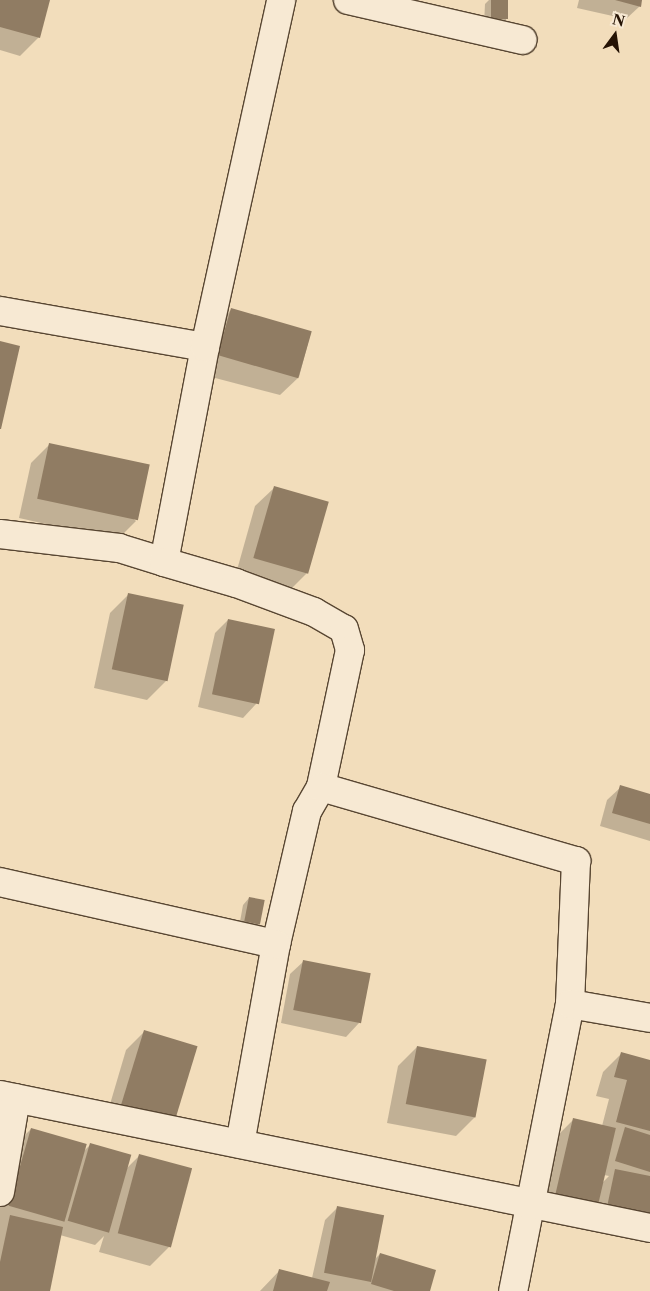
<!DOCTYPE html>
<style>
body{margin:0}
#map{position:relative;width:650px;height:1291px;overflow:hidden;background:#f2ddbb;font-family:"Libre Caslon Text",serif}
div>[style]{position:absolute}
.shadow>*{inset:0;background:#0003}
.building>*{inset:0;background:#907c63;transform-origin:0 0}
.roads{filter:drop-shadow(1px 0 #584632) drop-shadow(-1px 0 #584632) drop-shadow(0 1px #584632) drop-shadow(0 -1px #584632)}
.street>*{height:28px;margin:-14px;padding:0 14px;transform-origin:14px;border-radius:14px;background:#f7e9d3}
span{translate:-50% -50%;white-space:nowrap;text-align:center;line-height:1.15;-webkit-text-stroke:4.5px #f7e9d3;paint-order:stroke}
.north{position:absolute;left:590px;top:10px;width:50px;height:50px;-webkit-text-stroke:4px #f7e9d3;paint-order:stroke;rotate:14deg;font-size:14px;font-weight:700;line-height:20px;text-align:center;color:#251304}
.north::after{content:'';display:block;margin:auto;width:18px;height:22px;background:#251304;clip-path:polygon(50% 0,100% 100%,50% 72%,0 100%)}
</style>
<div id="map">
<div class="shadow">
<div style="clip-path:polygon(0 0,49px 0,39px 37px,20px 56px,0 50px)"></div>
<div style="clip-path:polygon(489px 0,507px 0,506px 20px,500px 26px,484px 25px,485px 4px)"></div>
<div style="clip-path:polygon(579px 0,641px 0,640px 6px,626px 19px,577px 8px)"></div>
<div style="clip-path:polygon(231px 310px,311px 332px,299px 377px,280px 395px,200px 374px,212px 329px)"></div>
<div style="clip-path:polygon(50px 444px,136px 521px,117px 540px,19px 518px,31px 463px)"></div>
<div style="clip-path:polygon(274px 488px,307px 573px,288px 592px,235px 577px,255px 506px)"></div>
<div style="clip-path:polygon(129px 594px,166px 681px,147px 700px,94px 688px,110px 613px)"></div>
<div style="clip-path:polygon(228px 620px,256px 704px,243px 718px,198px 707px,215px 633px)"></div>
<div style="clip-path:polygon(621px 787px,650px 795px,650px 841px,600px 826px,607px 800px)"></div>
<div style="clip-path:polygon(249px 898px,260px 923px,253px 930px,239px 927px,243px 905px)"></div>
<div style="clip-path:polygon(304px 961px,359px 1023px,346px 1037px,281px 1023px,290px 974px)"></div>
<div style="clip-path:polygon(144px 1032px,174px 1124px,155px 1143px,103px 1128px,126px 1050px)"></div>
<div style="clip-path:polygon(417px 1047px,475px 1117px,456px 1136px,387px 1123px,398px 1066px)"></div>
<div style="clip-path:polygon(evenodd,622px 1053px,650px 1061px,650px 1224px,543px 1208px,560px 1133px,574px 1119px,602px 1126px,609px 1099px,596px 1096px,603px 1072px,622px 1053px,604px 1175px,609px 1176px,602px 1183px,604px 1175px)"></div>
<div style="clip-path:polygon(31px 1129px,83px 1152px,91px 1144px,126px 1169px,140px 1155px,169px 1247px,150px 1266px,99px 1252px,104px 1236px,95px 1245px,60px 1235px,48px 1291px,0 1291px,0 1190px,12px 1148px)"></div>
<div style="clip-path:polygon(338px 1207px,372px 1262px,380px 1254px,428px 1291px,260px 1291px,280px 1270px,312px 1278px,325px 1220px)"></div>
</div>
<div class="building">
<div style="clip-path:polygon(0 0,50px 0,40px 38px,0 27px)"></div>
<div style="left:491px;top:0;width:17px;height:19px"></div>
<div style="clip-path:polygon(615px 0,642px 0,641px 7px)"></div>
<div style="left:231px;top:308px;width:84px;height:49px;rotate:16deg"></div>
<div style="clip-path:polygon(0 341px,20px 346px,1px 429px,0 429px)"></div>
<div style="left:49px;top:443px;width:103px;height:57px;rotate:12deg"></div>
<div style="left:274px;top:486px;width:57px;height:75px;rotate:16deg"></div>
<div style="left:128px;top:593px;width:57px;height:78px;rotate:12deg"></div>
<div style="left:228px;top:619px;width:48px;height:77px;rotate:12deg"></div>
<div style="clip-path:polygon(620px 785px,650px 794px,650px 824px,612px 813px)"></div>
<div style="left:249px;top:897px;width:16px;height:25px;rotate:11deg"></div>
<div style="left:303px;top:960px;width:69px;height:51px;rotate:11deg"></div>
<div style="left:144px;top:1030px;width:56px;height:83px;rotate:17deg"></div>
<div style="left:417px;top:1046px;width:71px;height:59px;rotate:11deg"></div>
<div style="clip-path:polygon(621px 1052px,650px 1060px,650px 1131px,616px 1122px,627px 1080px,614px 1077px)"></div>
<div style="left:573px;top:1118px;width:44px;height:79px;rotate:13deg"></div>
<div style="clip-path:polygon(625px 1127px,650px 1135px,650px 1172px,615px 1161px)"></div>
<div style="left:31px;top:1128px;width:58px;height:81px;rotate:16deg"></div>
<div style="left:90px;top:1143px;width:43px;height:81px;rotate:16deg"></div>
<div style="left:139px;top:1154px;width:55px;height:82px;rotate:15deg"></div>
<div style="clip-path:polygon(615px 1169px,650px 1176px,650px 1216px,607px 1207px)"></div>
<div style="left:337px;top:1206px;width:48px;height:68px;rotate:11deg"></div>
<div style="clip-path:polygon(10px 1215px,63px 1227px,50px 1291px,0 1291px,0 1262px)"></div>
<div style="clip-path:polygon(380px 1253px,436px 1270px,430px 1291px,394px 1291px,371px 1284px)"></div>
<div style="clip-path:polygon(279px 1269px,330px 1282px,327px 1291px,273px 1291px)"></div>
</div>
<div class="roads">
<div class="street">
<div style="left:348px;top:0;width:179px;rotate:12.9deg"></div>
<div style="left:0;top:311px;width:208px;rotate:10deg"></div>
<div style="left:0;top:534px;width:120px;rotate:6.7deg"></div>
<div style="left:119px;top:548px;width:47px;rotate:17.3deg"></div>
<div style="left:164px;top:562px;width:219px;rotate:-79.2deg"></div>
<div style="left:205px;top:347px;width:355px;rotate:-77.6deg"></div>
<div style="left:164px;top:562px;width:75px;rotate:16.3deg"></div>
<div style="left:236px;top:583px;width:83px;rotate:20.4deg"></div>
<div style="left:314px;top:612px;width:34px;rotate:30deg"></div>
<div style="left:344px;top:629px;width:22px;rotate:74deg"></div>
<div style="left:350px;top:650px;width:140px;rotate:102deg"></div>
<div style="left:321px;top:787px;width:28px;rotate:120deg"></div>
<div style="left:307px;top:811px;width:137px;rotate:103.1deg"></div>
<div style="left:276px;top:944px;width:203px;rotate:100.2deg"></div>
<div style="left:321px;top:787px;width:266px;rotate:16.2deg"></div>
<div style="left:576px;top:861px;width:143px;rotate:92.4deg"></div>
<div style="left:570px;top:1004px;width:293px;rotate:101.2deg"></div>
<div style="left:0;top:882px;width:283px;rotate:12.7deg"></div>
<div style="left:570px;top:1004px;width:81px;rotate:9.9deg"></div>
<div style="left:0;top:1095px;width:663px;rotate:11.56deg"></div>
<div style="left:0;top:1192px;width:95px;rotate:-80.3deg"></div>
</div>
</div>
<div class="north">N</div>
</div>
